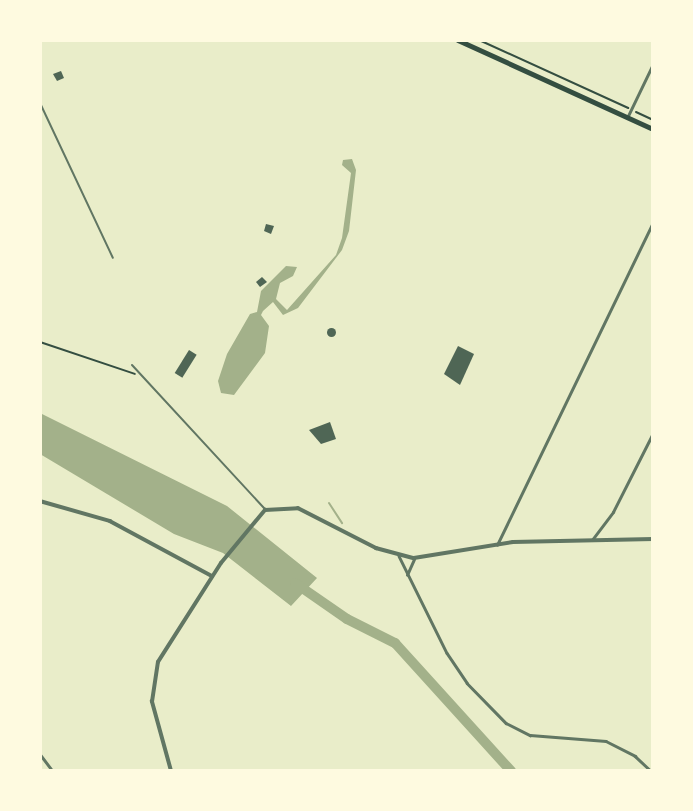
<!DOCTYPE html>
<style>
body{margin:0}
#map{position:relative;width:693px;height:811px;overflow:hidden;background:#e9edc9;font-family:"IBM Plex Sans",sans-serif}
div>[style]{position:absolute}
.water>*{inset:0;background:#a3b18a}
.stream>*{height:2px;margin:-1px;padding:0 1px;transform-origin:1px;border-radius:1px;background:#a3b18a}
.river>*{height:10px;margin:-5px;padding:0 5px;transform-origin:5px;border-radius:5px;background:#a3b18a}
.building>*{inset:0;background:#4f6655;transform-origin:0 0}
.round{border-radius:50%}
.path>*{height:2px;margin:-1px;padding:0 1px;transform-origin:1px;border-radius:1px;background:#344e41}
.service>*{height:2px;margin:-1px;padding:0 1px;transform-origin:1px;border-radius:1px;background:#617663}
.minor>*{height:2.5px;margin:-1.25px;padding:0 1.25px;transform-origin:1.25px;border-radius:1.25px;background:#617663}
.tertiary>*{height:3.5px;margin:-1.75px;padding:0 1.75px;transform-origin:1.75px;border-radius:1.75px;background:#617663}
.secondary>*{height:4.5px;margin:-2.25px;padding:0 2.25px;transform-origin:2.25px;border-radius:2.25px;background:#344e41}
span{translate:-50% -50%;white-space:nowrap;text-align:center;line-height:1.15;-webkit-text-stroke:6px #fefae0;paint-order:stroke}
.frame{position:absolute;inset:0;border:42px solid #fefae0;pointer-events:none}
</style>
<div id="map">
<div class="water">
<div style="clip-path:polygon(352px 159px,356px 170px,349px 231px,342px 250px,298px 308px,283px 315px,273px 302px,263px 311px,261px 315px,269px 326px,265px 353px,234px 395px,221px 393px,218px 381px,227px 354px,250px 314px,257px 312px,261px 291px,286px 266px,297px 267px,293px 276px,280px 283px,276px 299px,287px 310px,336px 255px,342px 238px,351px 173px,342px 165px,343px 160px)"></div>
<div style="clip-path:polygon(40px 413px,227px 506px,317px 578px,291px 606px,223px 553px,174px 534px,40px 454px)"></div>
</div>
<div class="stream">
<div style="left:329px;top:503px;width:24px;rotate:57deg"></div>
</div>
<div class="river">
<div style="left:295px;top:583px;width:63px;rotate:34.7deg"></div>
<div style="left:347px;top:619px;width:54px;rotate:26.6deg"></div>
<div style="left:395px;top:643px;width:173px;rotate:47.8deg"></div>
</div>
<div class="building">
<div style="clip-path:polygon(61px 71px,64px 78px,57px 81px,53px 74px)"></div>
<div style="clip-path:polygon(266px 224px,274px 226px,271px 234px,264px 231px)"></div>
<div style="clip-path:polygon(262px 277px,267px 282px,260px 287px,256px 282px)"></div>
<div class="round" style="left:326.5px;top:327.5px;width:9px;height:9px"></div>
<div style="clip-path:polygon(458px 346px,474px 354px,460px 385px,444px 374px)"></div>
<div style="left:189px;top:350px;width:9px;height:27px;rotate:32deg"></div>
<div style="clip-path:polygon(330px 422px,336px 439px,321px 444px,309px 430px)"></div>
</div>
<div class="path">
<div style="left:479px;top:40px;width:164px;rotate:24.5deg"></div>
<div style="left:636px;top:112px;width:19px;rotate:25deg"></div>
<div style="left:40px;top:342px;width:100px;rotate:18.6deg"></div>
</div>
<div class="service">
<div style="left:40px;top:103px;width:171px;rotate:64.8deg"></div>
<div style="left:132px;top:365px;width:196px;rotate:47.3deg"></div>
</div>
<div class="minor">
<div style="left:627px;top:118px;width:60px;rotate:-64.3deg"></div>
<div style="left:592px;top:540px;width:35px;rotate:-53deg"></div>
<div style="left:613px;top:512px;width:89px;rotate:-63.1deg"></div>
<div style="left:497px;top:545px;width:358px;rotate:-64.2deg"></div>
<div style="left:399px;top:556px;width:108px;rotate:63.7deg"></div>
<div style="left:447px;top:653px;width:36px;rotate:56deg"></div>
<div style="left:467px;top:683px;width:56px;rotate:45.7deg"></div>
<div style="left:506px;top:723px;width:27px;rotate:27deg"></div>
<div style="left:530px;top:735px;width:76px;rotate:4.5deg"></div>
<div style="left:606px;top:741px;width:33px;rotate:27deg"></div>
<div style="left:635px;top:756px;width:22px;rotate:43deg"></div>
<div style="left:407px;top:575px;width:17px;rotate:-66deg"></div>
<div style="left:40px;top:754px;width:21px;rotate:53deg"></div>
</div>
<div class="tertiary">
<div style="left:40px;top:501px;width:73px;rotate:15.9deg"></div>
<div style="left:110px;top:521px;width:116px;rotate:28.3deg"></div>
<div style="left:171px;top:771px;width:72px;rotate:-105.4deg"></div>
<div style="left:152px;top:702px;width:40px;rotate:-81.5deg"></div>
<div style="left:158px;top:662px;width:117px;rotate:-57.5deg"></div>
<div style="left:221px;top:563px;width:69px;rotate:-50.3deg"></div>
<div style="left:265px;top:510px;width:33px;rotate:-3deg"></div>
<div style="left:298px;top:508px;width:88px;rotate:27.1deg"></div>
<div style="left:376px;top:548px;width:39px;rotate:15deg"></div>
<div style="left:414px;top:558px;width:100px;rotate:-9.2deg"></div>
<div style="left:513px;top:542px;width:140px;rotate:-1.2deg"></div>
</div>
<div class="secondary">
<div style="left:458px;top:40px;width:214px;rotate:24.5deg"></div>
</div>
<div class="frame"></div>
</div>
